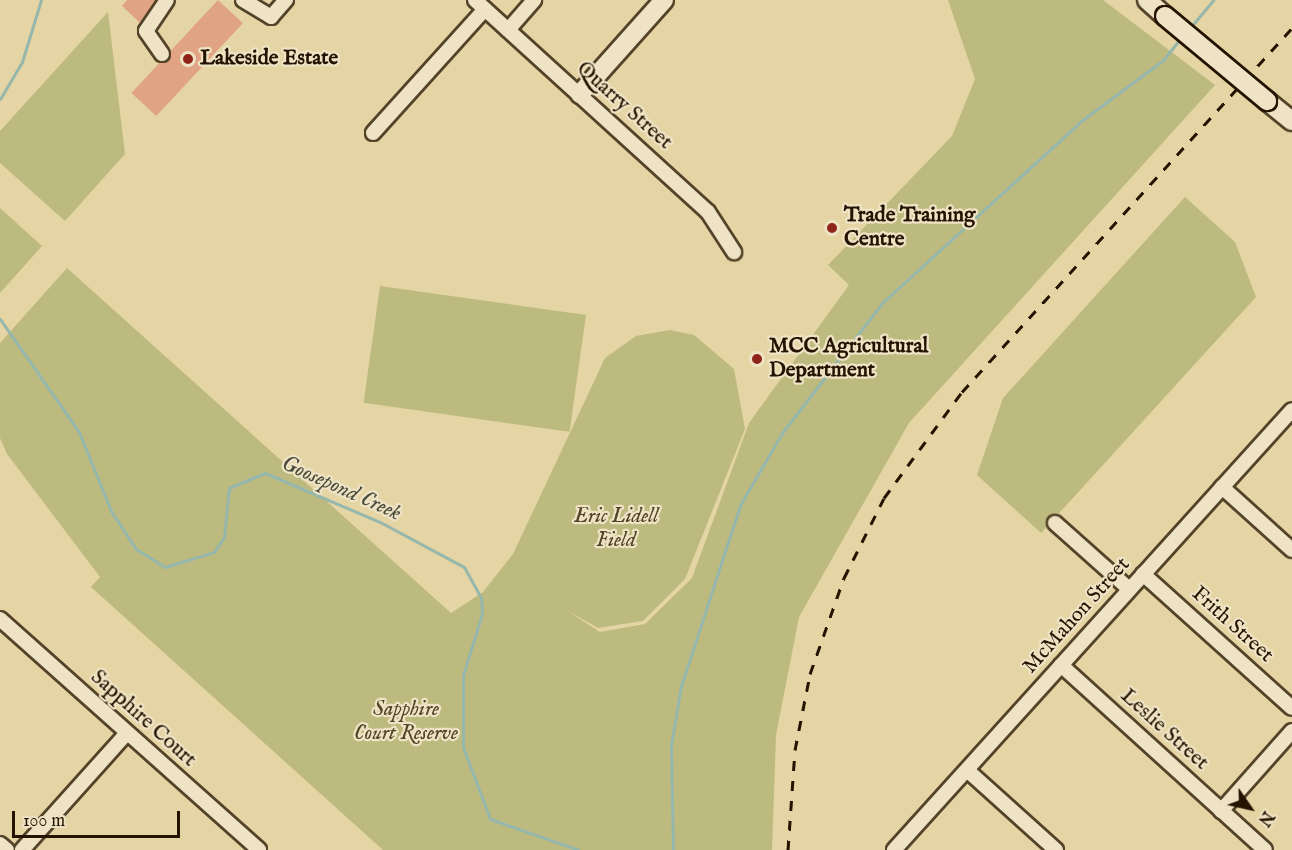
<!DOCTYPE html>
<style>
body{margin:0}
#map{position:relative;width:1292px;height:850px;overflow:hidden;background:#e5d4a4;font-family:"IM FELL English",serif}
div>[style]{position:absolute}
.green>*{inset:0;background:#bdba80;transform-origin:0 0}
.stream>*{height:3px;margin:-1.5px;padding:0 1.5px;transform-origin:1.5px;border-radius:1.5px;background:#96b7ac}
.building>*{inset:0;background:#e0a485;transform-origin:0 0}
.roads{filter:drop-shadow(2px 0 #544329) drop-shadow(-2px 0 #544329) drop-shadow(0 2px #544329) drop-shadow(0 -2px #544329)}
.street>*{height:14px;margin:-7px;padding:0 7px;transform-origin:7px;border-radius:7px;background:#eee3c4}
.secondary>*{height:18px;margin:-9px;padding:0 9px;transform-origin:9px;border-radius:9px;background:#eee3c4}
.rail>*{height:3px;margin-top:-1.5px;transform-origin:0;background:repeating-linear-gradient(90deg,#241300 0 10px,transparent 0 20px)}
.bridges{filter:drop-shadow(2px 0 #241300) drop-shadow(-2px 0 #241300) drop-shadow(0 2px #241300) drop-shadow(0 -2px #241300)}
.secondary-bridge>*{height:18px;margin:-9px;padding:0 9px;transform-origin:9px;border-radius:9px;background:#eee3c4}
.dots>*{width:16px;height:16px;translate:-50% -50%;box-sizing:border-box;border:3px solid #eee3c4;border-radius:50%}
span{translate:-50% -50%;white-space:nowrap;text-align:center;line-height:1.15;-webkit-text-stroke:4.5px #eee3c4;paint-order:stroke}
.poi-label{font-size:21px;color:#241300;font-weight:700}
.left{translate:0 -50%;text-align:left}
.street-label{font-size:21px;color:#241300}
.park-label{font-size:21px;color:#524526;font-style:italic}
.water-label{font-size:22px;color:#4c4c3c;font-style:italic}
.north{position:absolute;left:1220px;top:778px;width:60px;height:60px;-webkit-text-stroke:4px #eee3c4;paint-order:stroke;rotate:124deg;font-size:16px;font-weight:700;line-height:24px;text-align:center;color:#241300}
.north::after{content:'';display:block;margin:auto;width:21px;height:27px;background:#241300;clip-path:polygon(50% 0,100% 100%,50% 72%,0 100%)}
.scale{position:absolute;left:12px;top:811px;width:168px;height:27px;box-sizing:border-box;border:3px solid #241300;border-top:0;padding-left:8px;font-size:18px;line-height:21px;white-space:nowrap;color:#241300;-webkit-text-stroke:4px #eee3c4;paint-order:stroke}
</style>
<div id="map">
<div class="green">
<div style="clip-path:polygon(948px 0,1103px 0,1215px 85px,909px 423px,799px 617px,776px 735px,772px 850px,383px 850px,91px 587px,100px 577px,7px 454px,0 438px,0 343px,67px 268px,451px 613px,483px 592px,513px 554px,605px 358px,636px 336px,670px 330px,694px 335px,734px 369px,745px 429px,685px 579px,643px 621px,598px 628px,566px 610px,600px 632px,645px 624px,692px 578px,749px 423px,849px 285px,828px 265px,952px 136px,975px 79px)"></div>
<div style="clip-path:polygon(108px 12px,125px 154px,65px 221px,0 163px,0 131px)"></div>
<div style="clip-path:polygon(1185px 197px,1235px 242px,1256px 297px,1041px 533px,977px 475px,1003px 398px)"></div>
<div style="clip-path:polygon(0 208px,42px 246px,0 293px)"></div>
<div style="left:380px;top:286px;width:208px;height:118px;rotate:8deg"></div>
</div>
<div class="stream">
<div style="left:1189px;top:29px;width:38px;rotate:-50deg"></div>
<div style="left:0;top:99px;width:43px;rotate:-59.3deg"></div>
<div style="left:22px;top:62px;width:65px;rotate:-73deg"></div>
<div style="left:0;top:319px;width:138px;rotate:55deg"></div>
<div style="left:79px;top:432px;width:85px;rotate:67.9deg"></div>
<div style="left:111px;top:511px;width:45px;rotate:56.7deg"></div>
<div style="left:136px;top:549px;width:34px;rotate:32deg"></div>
<div style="left:165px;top:567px;width:51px;rotate:-17deg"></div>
<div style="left:214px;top:552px;width:18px;rotate:-56deg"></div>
<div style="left:224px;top:537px;width:49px;rotate:-84.2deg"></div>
<div style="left:229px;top:488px;width:39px;rotate:-23deg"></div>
<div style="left:265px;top:473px;width:125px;rotate:23.1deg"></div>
<div style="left:380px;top:522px;width:95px;rotate:28.2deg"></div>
<div style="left:464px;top:567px;width:35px;rotate:61deg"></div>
<div style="left:481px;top:598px;width:16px;rotate:86deg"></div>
<div style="left:482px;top:614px;width:64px;rotate:107.3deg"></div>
<div style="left:463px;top:675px;width:72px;rotate:90deg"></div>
<div style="left:463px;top:747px;width:77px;rotate:69.4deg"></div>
<div style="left:490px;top:819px;width:94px;rotate:19.2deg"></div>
<div style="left:673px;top:850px;width:105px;rotate:-91.1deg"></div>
<div style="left:671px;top:745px;width:60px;rotate:-80.4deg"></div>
<div style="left:681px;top:686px;width:190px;rotate:-71.9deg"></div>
<div style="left:740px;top:505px;width:83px;rotate:-59.7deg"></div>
<div style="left:782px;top:433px;width:164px;rotate:-52.4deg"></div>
<div style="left:882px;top:303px;width:270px;rotate:-42.4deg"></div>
<div style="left:1081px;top:121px;width:102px;rotate:-36.6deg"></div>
<div style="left:1163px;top:60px;width:28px;rotate:-51deg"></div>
</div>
<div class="building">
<div style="clip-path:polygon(127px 0,156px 0,140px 23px,122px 6px)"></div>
<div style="left:218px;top:0;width:34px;height:127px;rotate:43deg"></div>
</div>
<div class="roads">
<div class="street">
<div style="left:243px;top:0;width:33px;rotate:31deg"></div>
<div style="left:271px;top:17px;width:23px;rotate:-49deg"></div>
<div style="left:475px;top:0;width:315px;rotate:42.3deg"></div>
<div style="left:708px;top:212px;width:48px;rotate:57deg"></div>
<div style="left:508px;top:30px;width:40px;rotate:-49deg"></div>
<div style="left:162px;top:54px;width:28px;rotate:-125deg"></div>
<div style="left:146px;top:31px;width:37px;rotate:-56deg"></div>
<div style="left:373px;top:133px;width:167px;rotate:-47.9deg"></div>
<div style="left:1222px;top:487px;width:94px;rotate:42deg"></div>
<div style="left:1055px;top:523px;width:99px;rotate:41.7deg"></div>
<div style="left:1143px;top:574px;width:200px;rotate:42deg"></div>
<div style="left:0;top:619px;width:347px;rotate:41.7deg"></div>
<div style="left:1061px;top:665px;width:275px;rotate:42.2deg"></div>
<div style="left:967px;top:770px;width:120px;rotate:42deg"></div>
<div style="left:1221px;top:811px;width:107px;rotate:-48.4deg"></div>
<div style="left:0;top:844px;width:9px;rotate:41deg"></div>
<div style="left:22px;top:850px;width:157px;rotate:-48.1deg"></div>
<div style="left:894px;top:850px;width:593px;rotate:-47.87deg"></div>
</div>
<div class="secondary">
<div style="left:1147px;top:0;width:24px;rotate:42deg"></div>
<div style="left:580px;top:94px;width:126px;rotate:-48.2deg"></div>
<div style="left:1267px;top:101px;width:32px;rotate:39deg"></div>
</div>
</div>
<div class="rail">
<div style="left:788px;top:850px;width:100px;rotate:-86deg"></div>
<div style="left:795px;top:750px;width:77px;rotate:-78.8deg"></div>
<div style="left:810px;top:674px;width:102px;rotate:-70.5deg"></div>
<div style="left:844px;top:578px;width:89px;rotate:-63.4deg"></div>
<div style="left:884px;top:498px;width:132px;rotate:-53.7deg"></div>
<div style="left:962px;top:392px;width:491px;rotate:-47.8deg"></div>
</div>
<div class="bridges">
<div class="secondary-bridge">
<div style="left:1165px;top:16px;width:133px;rotate:39.8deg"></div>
</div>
</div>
<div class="dots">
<div style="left:188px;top:59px;background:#8f2418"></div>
<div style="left:832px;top:228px;background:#8f2418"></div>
<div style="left:757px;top:359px;background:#8f2418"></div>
</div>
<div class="poi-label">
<span class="left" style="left:200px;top:59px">Lakeside Estate</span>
<span class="left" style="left:844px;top:228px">Trade Training<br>Centre</span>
<span class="left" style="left:769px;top:359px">MCC Agricultural<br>Department</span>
</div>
<div class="street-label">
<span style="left:624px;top:106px;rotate:42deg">Quarry Street</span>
<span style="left:1077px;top:616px;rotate:-48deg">McMahon Street</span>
<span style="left:1232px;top:625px;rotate:42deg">Frith Street</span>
<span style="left:143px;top:719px;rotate:42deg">Sapphire Court</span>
<span style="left:1164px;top:730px;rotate:42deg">Leslie Street</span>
</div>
<div class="park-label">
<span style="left:616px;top:529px">Eric Lidell<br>Field</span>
<span style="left:406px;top:722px">Sapphire<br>Court Reserve</span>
</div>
<div class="water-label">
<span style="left:341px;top:489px;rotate:24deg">Goosepond Creek</span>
</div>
<div class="north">N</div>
<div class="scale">100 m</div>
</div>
